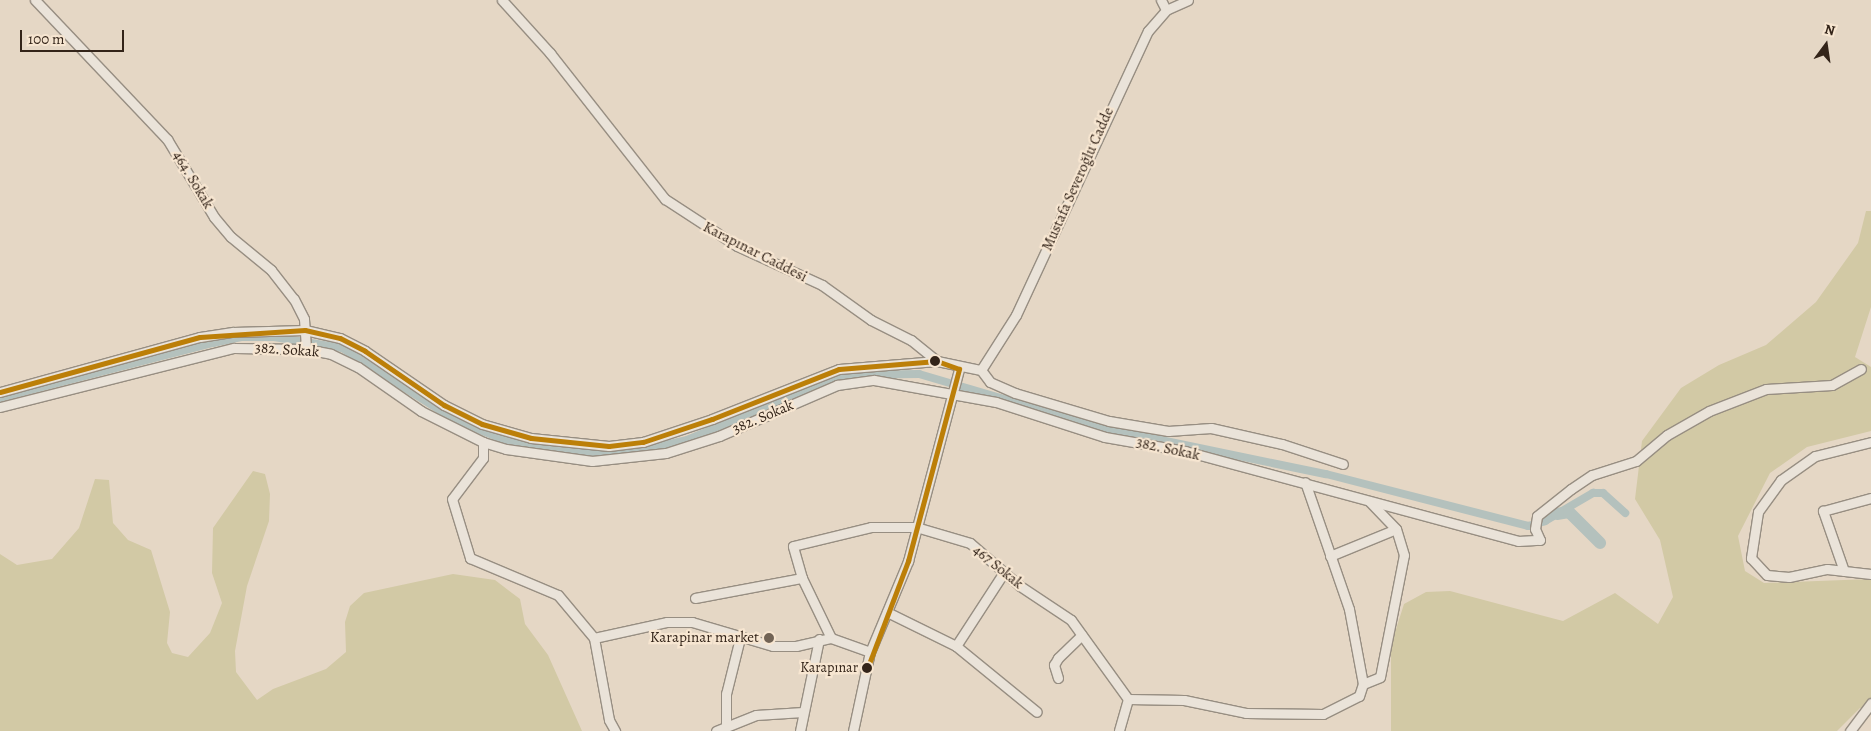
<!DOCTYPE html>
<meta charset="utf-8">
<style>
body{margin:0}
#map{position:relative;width:1871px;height:731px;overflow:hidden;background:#e5d7c5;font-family:Alegreya,serif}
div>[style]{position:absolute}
.green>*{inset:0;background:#d2c9a5}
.canal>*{height:8px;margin:-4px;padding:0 4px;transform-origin:4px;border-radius:4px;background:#b4c1bd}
.river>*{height:12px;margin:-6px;padding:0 6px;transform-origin:6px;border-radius:6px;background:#b4c1bd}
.roads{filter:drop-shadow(1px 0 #978e82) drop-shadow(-1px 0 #978e82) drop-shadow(0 1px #978e82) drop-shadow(0 -1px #978e82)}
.minor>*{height:9px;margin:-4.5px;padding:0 4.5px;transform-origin:4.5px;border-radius:4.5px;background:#eae3d9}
.bus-1>*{height:5px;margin:-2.5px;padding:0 2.5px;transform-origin:2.5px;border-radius:2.5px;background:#bc7f08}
.dots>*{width:14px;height:14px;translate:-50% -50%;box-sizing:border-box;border:2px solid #f7e6d1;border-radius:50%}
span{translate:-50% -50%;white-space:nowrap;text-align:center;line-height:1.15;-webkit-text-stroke:4.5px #f7e6d1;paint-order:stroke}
.bus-label{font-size:14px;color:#332419}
.right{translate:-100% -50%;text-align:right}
.street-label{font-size:15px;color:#332419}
.poi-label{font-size:15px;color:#332419}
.north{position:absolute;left:1801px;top:20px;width:50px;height:50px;-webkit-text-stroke:4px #f7e6d1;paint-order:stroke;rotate:14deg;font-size:14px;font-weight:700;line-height:20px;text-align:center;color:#332419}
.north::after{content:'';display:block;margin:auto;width:18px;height:22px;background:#332419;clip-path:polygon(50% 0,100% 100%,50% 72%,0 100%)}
.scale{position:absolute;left:20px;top:30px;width:104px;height:22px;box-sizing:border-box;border:2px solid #332419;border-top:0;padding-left:6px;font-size:15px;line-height:18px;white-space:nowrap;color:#332419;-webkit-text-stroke:4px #f7e6d1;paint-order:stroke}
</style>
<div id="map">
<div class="green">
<div style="clip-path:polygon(1866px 211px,1871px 211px,1871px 307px,1855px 357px,1871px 367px,1871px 431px,1807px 447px,1770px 473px,1738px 536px,1745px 571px,1764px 583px,1871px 579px,1871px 713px,1860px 708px,1837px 731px,1391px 731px,1391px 645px,1404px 604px,1426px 592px,1450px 591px,1563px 621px,1615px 593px,1658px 624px,1673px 597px,1660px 540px,1635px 499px,1642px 441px,1681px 388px,1719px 365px,1766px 345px,1816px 302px,1858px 243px)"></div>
<div style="clip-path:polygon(253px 471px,265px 474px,270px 494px,269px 521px,247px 586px,235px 651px,236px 672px,257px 700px,273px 689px,326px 669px,346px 652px,345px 622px,350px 606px,364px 593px,453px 574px,495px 580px,520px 599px,525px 624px,548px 655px,582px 731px,0 731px,0 554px,17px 565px,52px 559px,79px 528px,95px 479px,109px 480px,113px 523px,128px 540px,151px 550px,170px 612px,167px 643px,172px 653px,188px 657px,210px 633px,222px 603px,212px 573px,213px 528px)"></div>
</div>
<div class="canal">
<div style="left:0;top:398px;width:220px;rotate:-14.5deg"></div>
<div style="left:213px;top:343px;width:30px;rotate:-12deg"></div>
<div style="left:242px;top:337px;width:32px"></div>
<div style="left:274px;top:337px;width:69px;rotate:9.2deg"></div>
<div style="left:342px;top:348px;width:134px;rotate:32.5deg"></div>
<div style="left:455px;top:420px;width:54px;rotate:21.8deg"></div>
<div style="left:505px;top:440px;width:64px;rotate:10.8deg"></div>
<div style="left:568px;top:452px;width:57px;rotate:2deg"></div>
<div style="left:625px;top:454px;width:64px;rotate:-12.7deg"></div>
<div style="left:687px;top:440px;width:167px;rotate:-22.9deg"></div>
<div style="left:841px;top:375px;width:78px;rotate:-0.7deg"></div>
<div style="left:919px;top:374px;width:192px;rotate:16.4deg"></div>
<div style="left:1103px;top:428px;width:228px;rotate:11.7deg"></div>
<div style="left:1326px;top:474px;width:209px;rotate:14.4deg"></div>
<div style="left:1528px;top:526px;width:18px;rotate:-16deg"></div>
<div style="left:1545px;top:521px;width:56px;rotate:-30.3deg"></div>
<div style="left:1593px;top:493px;width:10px"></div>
<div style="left:1603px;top:493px;width:30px;rotate:42deg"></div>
</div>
<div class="river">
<div style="left:1557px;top:514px;width:12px;rotate:-9deg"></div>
<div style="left:1569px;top:512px;width:44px;rotate:45deg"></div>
</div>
<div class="roads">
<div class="minor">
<div style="left:35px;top:0;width:192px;rotate:46.5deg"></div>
<div style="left:167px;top:139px;width:91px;rotate:58.9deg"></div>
<div style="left:214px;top:217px;width:26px;rotate:50deg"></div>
<div style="left:231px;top:237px;width:52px;rotate:39.5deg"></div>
<div style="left:271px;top:270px;width:37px;rotate:52deg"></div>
<div style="left:294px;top:299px;width:22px;rotate:63deg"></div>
<div style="left:304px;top:319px;width:30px;rotate:86deg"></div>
<div style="left:502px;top:0;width:72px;rotate:47.8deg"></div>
<div style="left:550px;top:53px;width:186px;rotate:51.8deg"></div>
<div style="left:665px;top:199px;width:86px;rotate:33.1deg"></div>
<div style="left:737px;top:246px;width:94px;rotate:24.6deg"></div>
<div style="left:822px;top:285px;width:60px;rotate:35.5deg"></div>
<div style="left:871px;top:320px;width:45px;rotate:26.6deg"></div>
<div style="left:911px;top:340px;width:33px;rotate:39deg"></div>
<div style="left:1161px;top:0;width:11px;rotate:63deg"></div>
<div style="left:981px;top:370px;width:65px;rotate:-57.5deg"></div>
<div style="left:1016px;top:315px;width:313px;rotate:-65.1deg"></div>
<div style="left:1148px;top:31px;width:28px;rotate:-49deg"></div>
<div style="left:1166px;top:10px;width:24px;rotate:-24deg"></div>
<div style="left:981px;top:370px;width:15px;rotate:53deg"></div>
<div style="left:990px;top:382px;width:27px;rotate:24deg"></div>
<div style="left:1015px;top:393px;width:98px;rotate:16.6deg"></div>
<div style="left:1109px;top:421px;width:60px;rotate:9.6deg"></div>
<div style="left:1168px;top:431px;width:43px;rotate:-4deg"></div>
<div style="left:1211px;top:428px;width:73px;rotate:12.7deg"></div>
<div style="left:1282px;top:444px;width:64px;rotate:18.2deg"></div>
<div style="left:0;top:392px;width:207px;rotate:-15.4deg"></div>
<div style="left:200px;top:337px;width:33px;rotate:-9deg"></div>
<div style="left:233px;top:332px;width:72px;rotate:-1.6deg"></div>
<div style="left:305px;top:330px;width:36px;rotate:13deg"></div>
<div style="left:340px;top:338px;width:28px;rotate:27deg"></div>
<div style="left:365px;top:351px;width:96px;rotate:34.4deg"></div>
<div style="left:444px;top:405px;width:42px;rotate:26.6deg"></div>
<div style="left:482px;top:424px;width:51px;rotate:15.9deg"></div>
<div style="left:531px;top:438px;width:78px;rotate:5.9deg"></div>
<div style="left:609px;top:446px;width:34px;rotate:-7deg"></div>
<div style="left:643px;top:442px;width:73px;rotate:-18.4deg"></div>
<div style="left:712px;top:419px;width:136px;rotate:-21.5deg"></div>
<div style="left:839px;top:369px;width:98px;rotate:-4.7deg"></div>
<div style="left:937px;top:361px;width:45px;rotate:11.6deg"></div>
<div style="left:0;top:407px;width:241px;rotate:-14.2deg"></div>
<div style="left:234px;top:348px;width:72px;rotate:0.8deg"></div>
<div style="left:306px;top:349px;width:25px;rotate:11deg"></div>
<div style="left:331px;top:354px;width:30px;rotate:26deg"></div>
<div style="left:358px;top:367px;width:77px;rotate:34.9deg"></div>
<div style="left:421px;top:411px;width:69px;rotate:26.6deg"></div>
<div style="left:483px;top:442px;width:24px;rotate:17deg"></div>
<div style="left:506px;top:449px;width:87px;rotate:7.9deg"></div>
<div style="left:592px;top:461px;width:74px;rotate:-6.2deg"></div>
<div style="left:666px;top:453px;width:56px;rotate:-17.8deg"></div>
<div style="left:719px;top:436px;width:129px;rotate:-23.4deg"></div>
<div style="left:837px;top:385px;width:37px;rotate:-8deg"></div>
<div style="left:874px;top:380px;width:124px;rotate:10.2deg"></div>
<div style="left:996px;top:402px;width:114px;rotate:17.8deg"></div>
<div style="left:1105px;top:437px;width:81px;rotate:9.9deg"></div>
<div style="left:1185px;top:451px;width:345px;rotate:15.1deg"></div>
<div style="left:1518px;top:541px;width:22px;rotate:-3deg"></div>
<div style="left:1540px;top:540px;width:12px;rotate:-114deg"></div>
<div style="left:1535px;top:529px;width:13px;rotate:-81deg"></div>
<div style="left:1537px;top:516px;width:43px;rotate:-38.5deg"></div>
<div style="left:1571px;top:489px;width:25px;rotate:-34deg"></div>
<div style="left:1592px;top:475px;width:46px;rotate:-17.7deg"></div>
<div style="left:1636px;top:461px;width:40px;rotate:-40deg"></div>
<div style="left:1667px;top:435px;width:48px;rotate:-29.7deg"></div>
<div style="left:1709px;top:411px;width:61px;rotate:-21.1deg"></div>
<div style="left:1766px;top:389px;width:66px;rotate:-3.5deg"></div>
<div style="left:1832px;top:385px;width:33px;rotate:-29deg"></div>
<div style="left:483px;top:442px;width:16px;rotate:90deg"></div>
<div style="left:483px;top:458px;width:51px;rotate:127.1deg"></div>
<div style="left:452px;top:499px;width:62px;rotate:73deg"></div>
<div style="left:470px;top:558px;width:95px;rotate:22.8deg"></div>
<div style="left:558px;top:595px;width:56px;rotate:50.1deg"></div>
<div style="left:594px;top:638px;width:75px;rotate:-12.4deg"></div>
<div style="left:667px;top:622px;width:25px"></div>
<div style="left:692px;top:622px;width:84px;rotate:16.5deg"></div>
<div style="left:773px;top:646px;width:23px"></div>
<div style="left:796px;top:646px;width:36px;rotate:-13deg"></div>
<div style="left:831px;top:638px;width:41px;rotate:19.7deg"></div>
<div style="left:1871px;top:442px;width:58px;rotate:166deg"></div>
<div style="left:1815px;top:456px;width:42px;rotate:144.8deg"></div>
<div style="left:1781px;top:480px;width:39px;rotate:126deg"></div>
<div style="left:1758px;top:512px;width:47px;rotate:98.7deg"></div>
<div style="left:1751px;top:558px;width:23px;rotate:47deg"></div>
<div style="left:1767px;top:575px;width:22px;rotate:5deg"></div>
<div style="left:1789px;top:577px;width:39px;rotate:-12deg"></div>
<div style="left:1827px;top:569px;width:44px;rotate:6.5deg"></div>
<div style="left:1330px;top:556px;width:71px;rotate:-22.2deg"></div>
<div style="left:1844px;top:571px;width:64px;rotate:-109.3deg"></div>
<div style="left:1823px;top:511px;width:50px;rotate:-15.2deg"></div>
<div style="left:695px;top:598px;width:109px;rotate:-10.6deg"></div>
<div style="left:887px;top:612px;width:77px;rotate:26.2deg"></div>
<div style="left:956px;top:646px;width:104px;rotate:39.2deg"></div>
<div style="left:594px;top:638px;width:83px;rotate:79.6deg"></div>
<div style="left:609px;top:720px;width:13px;rotate:61deg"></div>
<div style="left:831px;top:638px;width:67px;rotate:-115.8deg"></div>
<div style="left:802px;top:578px;width:33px;rotate:-106deg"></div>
<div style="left:793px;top:546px;width:80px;rotate:-13.7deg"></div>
<div style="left:871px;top:527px;width:45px"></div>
<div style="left:916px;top:527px;width:56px;rotate:16.5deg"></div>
<div style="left:970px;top:543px;width:66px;rotate:40.7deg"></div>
<div style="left:1020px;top:586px;width:61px;rotate:33.7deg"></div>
<div style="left:1071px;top:620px;width:97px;rotate:54.2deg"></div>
<div style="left:1128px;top:699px;width:33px;rotate:106deg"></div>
<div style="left:956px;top:646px;width:88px;rotate:-57deg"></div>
<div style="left:1058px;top:678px;width:14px;rotate:-107deg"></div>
<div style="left:1054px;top:665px;width:8px;rotate:-60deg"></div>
<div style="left:1058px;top:658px;width:33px;rotate:-44deg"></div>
<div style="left:1363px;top:684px;width:18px;rotate:-22deg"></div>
<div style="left:1380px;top:677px;width:124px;rotate:-78.9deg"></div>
<div style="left:1404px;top:555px;width:27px;rotate:-107deg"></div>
<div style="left:1396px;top:529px;width:39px;rotate:-134deg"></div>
<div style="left:1128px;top:699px;width:56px;rotate:1deg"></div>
<div style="left:1184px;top:700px;width:63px;rotate:11.8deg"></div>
<div style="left:1246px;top:713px;width:77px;rotate:0.7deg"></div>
<div style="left:1323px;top:714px;width:40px;rotate:-26.6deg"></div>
<div style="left:1359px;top:696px;width:13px;rotate:-72deg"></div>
<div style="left:1363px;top:684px;width:76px;rotate:-100.6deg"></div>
<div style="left:1349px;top:609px;width:134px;rotate:-109.1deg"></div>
<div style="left:726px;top:727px;width:33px;rotate:-90deg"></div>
<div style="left:726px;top:694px;width:58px;rotate:-76deg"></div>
<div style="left:716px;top:731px;width:43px;rotate:-21.8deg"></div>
<div style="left:756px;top:715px;width:47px;rotate:-3.7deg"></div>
<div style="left:800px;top:731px;width:94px;rotate:-78.3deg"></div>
<div style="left:853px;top:731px;width:81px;rotate:-77.9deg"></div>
<div style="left:870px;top:652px;width:99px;rotate:-67.3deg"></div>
<div style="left:908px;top:561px;width:199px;rotate:-75.1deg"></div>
<div style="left:1850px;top:731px;width:35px;rotate:-53deg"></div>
</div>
</div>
<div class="bus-1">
<div style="left:0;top:392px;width:207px;rotate:-15.4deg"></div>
<div style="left:200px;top:337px;width:105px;rotate:-3.8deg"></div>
<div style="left:305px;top:330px;width:36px;rotate:13deg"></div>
<div style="left:340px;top:338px;width:28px;rotate:27deg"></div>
<div style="left:365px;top:351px;width:96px;rotate:34.4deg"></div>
<div style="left:444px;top:405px;width:42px;rotate:26.6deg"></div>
<div style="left:482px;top:424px;width:51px;rotate:15.9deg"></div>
<div style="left:531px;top:438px;width:78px;rotate:5.9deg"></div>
<div style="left:609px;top:446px;width:34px;rotate:-7deg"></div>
<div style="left:643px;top:442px;width:73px;rotate:-18.4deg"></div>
<div style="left:712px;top:419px;width:136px;rotate:-21.5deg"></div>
<div style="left:839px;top:369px;width:98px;rotate:-4.7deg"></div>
<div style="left:937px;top:361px;width:23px;rotate:20deg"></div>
<div style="left:867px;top:669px;width:116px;rotate:-69.2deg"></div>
<div style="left:908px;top:561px;width:199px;rotate:-75.1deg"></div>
</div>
<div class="dots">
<div style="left:935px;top:361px;background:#332419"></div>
<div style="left:769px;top:638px;background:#716355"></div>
<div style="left:867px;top:668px;background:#332419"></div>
</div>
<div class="bus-label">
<span class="right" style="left:858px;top:668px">Karapınar</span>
</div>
<div class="street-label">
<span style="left:1078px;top:179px;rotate:-66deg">Mustafa Severoğlu Cadde</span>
<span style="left:193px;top:180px;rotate:59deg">464. Sokak</span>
<span style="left:755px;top:252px;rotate:27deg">Karapınar Caddesi</span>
<span style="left:287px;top:350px;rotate:4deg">382. Sokak</span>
<span style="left:763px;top:417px;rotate:-23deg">382. Sokak</span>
<span style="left:1168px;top:449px;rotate:12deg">382. Sokak</span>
<span style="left:998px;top:567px;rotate:39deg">467 Sokak</span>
</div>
<div class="poi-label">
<span class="right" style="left:759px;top:638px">Karapinar market</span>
</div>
<div class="north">N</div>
<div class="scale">100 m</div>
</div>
